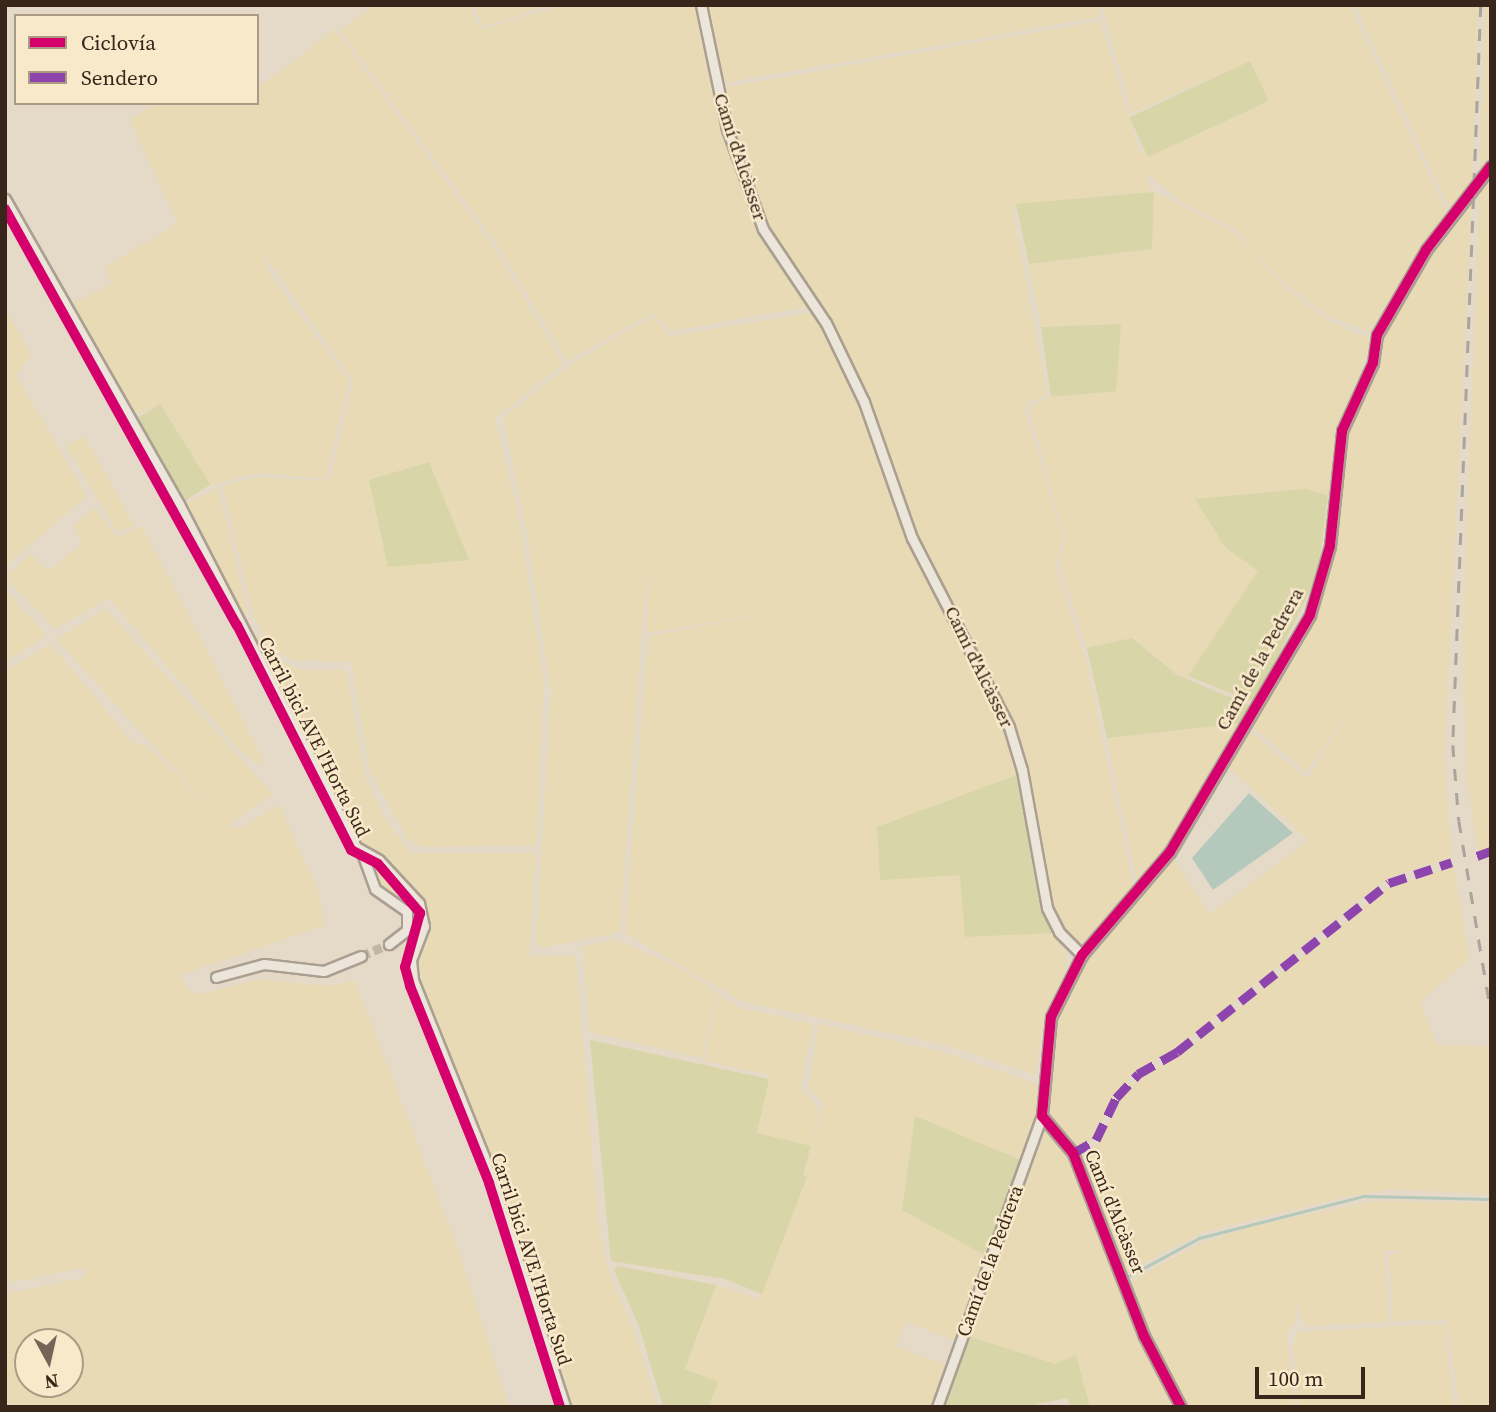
<!DOCTYPE html>
<meta charset="utf-8">
<style>
body{margin:0}
#map{position:relative;width:1496px;height:1412px;overflow:hidden;background:#e5dac7;font-family:"Source Serif 4",serif}
div>[style]{position:absolute}
.farmland>*{inset:0;background:#e7dab5}
.green>*{inset:0;background:#d8d5a8;transform-origin:0 0}
.water>*{inset:0;background:#b4c9bb}
.stream>*{height:2.5px;margin:-1.25px;padding:0 1.25px;transform-origin:1.25px;border-radius:1.25px;background:#b4c9bb}
.street-tunnel>*{height:9px;margin-top:-4.5px;transform-origin:0;background:repeating-linear-gradient(90deg,#c2b6a4 0 9px,transparent 0 13.5px)}
.roads{filter:drop-shadow(2px 0 #aa9f91) drop-shadow(-2px 0 #aa9f91) drop-shadow(0 2px #aa9f91) drop-shadow(0 -2px #aa9f91)}
.street>*{height:9px;margin:-4.5px;padding:0 4.5px;transform-origin:4.5px;border-radius:4.5px;background:#ece5da}
.rail>*{height:2.5px;margin-top:-1.25px;transform-origin:0;background:repeating-linear-gradient(90deg,#aba49b 0 12px,transparent 0 24px)}
.quiet>*{height:9px;margin-top:-4.5px;transform-origin:0;background:repeating-linear-gradient(90deg,#8e44ad 0 18px,transparent 0 27px)}
.cycleway>*{height:10px;margin:-5px;padding:0 5px;transform-origin:5px;border-radius:5px;background:#d6006c}
span{translate:-50% -50%;white-space:nowrap;text-align:center;line-height:1.15;-webkit-text-stroke:5px #f9e9cb;paint-order:stroke}
.street-label{font-size:19px;color:#38261a}
.frame{position:absolute;inset:0;border:7px solid #38261a;pointer-events:none}
.legend{position:absolute;left:14px;top:14px;width:245px;height:91px;box-sizing:border-box;background:#f9e9cb;border:2px solid #ac9b84;margin:0;padding:9px 12px;list-style:none;font-size:21px;color:#38261a}
.legend li{display:flex;align-items:center;gap:14px;height:35px}
.legend b{width:35px;border:2px solid #ac9b84}
.north{position:absolute;left:14px;top:1328px;width:70px;height:70px;box-sizing:border-box;background:#f9e9cb;border:2px solid #ac9b84;border-radius:50%;rotate:172deg;font-size:19px;font-weight:700;line-height:28px;text-align:center;color:#38261a}
.north::after{content:'';display:block;margin:auto;width:24px;height:32px;background:#756557;clip-path:polygon(50% 0,100% 100%,50% 72%,0 100%)}
.scale{position:absolute;left:1255px;top:1367px;width:110px;height:32px;box-sizing:border-box;border:4px solid #38261a;border-top:0;padding-left:9px;font-size:21px;line-height:24px;white-space:nowrap;color:#38261a;-webkit-text-stroke:5px #f9e9cb;paint-order:stroke}
</style>
<div id="map">
<div class="farmland">
<div style="clip-path:polygon(376px 5px,470px 5px,474px 22px,483px 30px,562px 5px,696px 5px,725px 139px,750px 212px,761px 239px,809px 306px,671px 331px,652px 313px,567px 361px,501px 250px,340px 30px)"></div>
<div style="clip-path:polygon(474px 5px,550px 5px,484px 27px)"></div>
<div style="clip-path:polygon(704px 5px,1097px 5px,1099px 17px,723px 83px)"></div>
<div style="clip-path:polygon(1102px 5px,1349px 5px,1447px 214px,1370px 332px,1327px 315px,1286px 284px,1233px 227px,1180px 201px,1146px 172px,1151px 192px,1012px 205px,1046px 390px,1045px 397px,1028px 401px,1025px 410px,1062px 536px,1056px 566px,1087px 665px,1133px 887px,1085px 946px,1064px 933px,1056px 918px,1013px 726px,913px 530px,872px 409px,839px 339px,769px 234px,722px 88px,1100px 21px,1140px 153px,1250px 61px,1132px 113px)"></div>
<div style="clip-path:polygon(1355px 5px,1479px 5px,1472px 184px,1450px 210px)"></div>
<div style="clip-path:polygon(1485px 5px,1491px 5px,1491px 160px,1480px 173px)"></div>
<div style="clip-path:polygon(evenodd,335px 29px,497px 252px,563px 364px,495px 419px,518px 514px,544px 682px,536px 845px,423px 847px,409px 841px,370px 772px,351px 662px,293px 660px,270px 645px,255px 619px,222px 486px,258px 477px,329px 481px,353px 381px,260px 249px,271px 276px,349px 381px,325px 479px,258px 473px,210px 485px,161px 404px,137px 414px,132px 409px,73px 304px,112px 283px,104px 268px,178px 223px,129px 119px,159px 103px,257px 103px,257px 89px,335px 29px,429px 462px,389px 567px,369px 481px,429px 462px)"></div>
<div style="clip-path:polygon(1491px 173px,1491px 848px,1478px 852px,1467px 781px,1463px 631px,1480px 186px)"></div>
<div style="clip-path:polygon(1154px 192px,1226px 227px,1252px 248px,1283px 286px,1331px 322px,1372px 340px,1338px 434px,1328px 495px,1304px 489px,1196px 499px,1225px 547px,1258px 571px,1186px 680px,1132px 638px,1087px 648px,1060px 566px,1065px 537px,1030px 411px,1031px 405px,1051px 397px,1116px 391px,1120px 324px,1041px 327px,1029px 264px,1152px 249px)"></div>
<div style="clip-path:polygon(1472px 194px,1444px 758px,1452px 857px,1393px 876px,1367px 894px,1181px 1045px,1134px 1073px,1111px 1101px,1092px 1140px,1076px 1146px,1051px 1115px,1049px 1078px,1061px 1004px,1089px 957px,1172px 856px,1210px 914px,1309px 840px,1225px 764px,1247px 729px,1308px 779px,1355px 699px,1307px 772px,1249px 724px,1321px 587px,1343px 443px,1384px 325px)"></div>
<div style="clip-path:polygon(5px 309px,31px 354px,16px 375px,84px 492px,84px 499px,5px 566px)"></div>
<div style="clip-path:polygon(813px 312px,864px 413px,904px 534px,1004px 729px,1017px 775px,877px 827px,880px 879px,960px 875px,965px 937px,1053px 933px,1065px 952px,1067px 967px,1045px 1015px,1035px 1075px,945px 1045px,741px 1001px,625px 933px,648px 636px,796px 609px,647px 633px,647px 560px,620px 932px,541px 948px,536px 944px,551px 693px,527px 533px,503px 418px,568px 366px,652px 317px,670px 336px)"></div>
<div style="clip-path:polygon(85px 437px,134px 525px,118px 533px,66px 445px)"></div>
<div style="clip-path:polygon(218px 488px,248px 612px,239px 617px,183px 504px)"></div>
<div style="clip-path:polygon(95px 508px,117px 538px,142px 526px,264px 761px,259px 765px,240px 751px,109px 598px,55px 629px,5px 578px,30px 554px,49px 571px,82px 544px,74px 525px)"></div>
<div style="clip-path:polygon(5px 589px,46px 635px,5px 663px)"></div>
<div style="clip-path:polygon(evenodd,106px 609px,273px 795px,227px 825px,239px 829px,279px 805px,320px 895px,324px 926px,180px 975px,189px 990px,202px 994px,259px 979px,326px 986px,355px 981px,455px 1241px,509px 1407px,5px 1407px,5px 1294px,86px 1277px,82px 1268px,5px 1284px,5px 671px,51px 644px,130px 740px,149px 747px,211px 808px,56px 639px,106px 609px,28px 1342px,70px 1342px,70px 1384px,28px 1384px,28px 1342px)"></div>
<div style="clip-path:polygon(243px 620px,280px 661px,303px 670px,346px 670px,365px 776px,383px 815px,411px 853px,536px 853px,529px 957px,576px 955px,598px 1222px,608px 1272px,633px 1329px,658px 1407px,569px 1407px,484px 1146px,401px 948px,413px 936px,416px 916px,404px 898px,378px 883px)"></div>
<div style="clip-path:polygon(1243px 723px,1168px 848px,1137px 882px,1107px 738px)"></div>
<div style="clip-path:polygon(1454px 866px,1469px 959px,1420px 1002px,1437px 1045px,1490px 1046px,1491px 1195px,1393px 1189px,1355px 1195px,1205px 1231px,1125px 1273px,1082px 1156px,1098px 1144px,1129px 1085px,1182px 1053px,1386px 889px)"></div>
<div style="clip-path:polygon(615px 939px,686px 971px,716px 992px,702px 1058px,590px 1032px,582px 947px)"></div>
<div style="clip-path:polygon(718px 995px,740px 1008px,813px 1024px,801px 1088px,819px 1108px,812px 1141px,824px 1104px,808px 1088px,819px 1024px,942px 1052px,1037px 1084px,1039px 1116px,1023px 1161px,915px 1116px,902px 1210px,988px 1257px,956px 1341px,906px 1322px,896px 1346px,947px 1366px,930px 1407px,709px 1407px,718px 1382px,685px 1370px,716px 1285px,759px 1299px,807px 1177px,803px 1175px,811px 1147px,757px 1133px,769px 1075px,705px 1061px)"></div>
<div style="clip-path:polygon(1046px 1131px,1071px 1163px,1135px 1328px,1175px 1407px,1090px 1407px,1076px 1356px,1055px 1364px,969px 1336px)"></div>
<div style="clip-path:polygon(1373px 1201px,1491px 1203px,1491px 1407px,1459px 1407px,1447px 1320px,1393px 1321px,1389px 1255px,1409px 1250px,1384px 1251px,1389px 1322px,1305px 1326px,1295px 1298px,1297px 1320px,1287px 1334px,1295px 1407px,1185px 1407px,1128px 1283px,1192px 1247px,1249px 1227px)"></div>
<div style="clip-path:polygon(1444px 1324px,1454px 1407px,1299px 1407px,1293px 1347px,1297px 1332px)"></div>
</div>
<div class="green">
<div style="left:1250px;top:61px;width:44px;height:133px;rotate:65deg"></div>
<div style="clip-path:polygon(1154px 192px,1152px 249px,1029px 264px,1016px 204px)"></div>
<div style="clip-path:polygon(1121px 324px,1116px 391px,1051px 397px,1041px 327px)"></div>
<div style="left:160px;top:404px;width:95px;height:29px;rotate:58deg"></div>
<div style="clip-path:polygon(429px 462px,469px 560px,388px 567px,369px 480px)"></div>
<div style="clip-path:polygon(1304px 489px,1328px 495px,1318px 574px,1255px 703px,1188px 676px,1258px 571px,1225px 547px,1195px 499px)"></div>
<div style="clip-path:polygon(1132px 638px,1177px 675px,1253px 707px,1243px 723px,1107px 738px,1087px 648px)"></div>
<div style="clip-path:polygon(1017px 775px,1039px 890px,1053px 933px,965px 937px,960px 875px,880px 880px,877px 827px)"></div>
<div style="clip-path:polygon(590px 1040px,769px 1079px,757px 1133px,811px 1146px,803px 1175px,807px 1177px,762px 1294px,725px 1279px,611px 1261px)"></div>
<div style="clip-path:polygon(915px 1116px,1023px 1161px,988px 1257px,902px 1210px)"></div>
<div style="clip-path:polygon(618px 1266px,716px 1285px,685px 1369px,718px 1382px,709px 1407px,663px 1407px,639px 1326px,614px 1270px)"></div>
<div style="clip-path:polygon(969px 1336px,1055px 1364px,1076px 1355px,1090px 1407px,1070px 1407px,1068px 1398px,1022px 1407px,941px 1407px)"></div>
</div>
<div class="water">
<div style="clip-path:polygon(1249px 793px,1293px 833px,1213px 890px,1192px 858px)"></div>
</div>
<div class="stream">
<div style="left:1127px;top:1277px;width:82px;rotate:-28.4deg"></div>
<div style="left:1199px;top:1238px;width:170px;rotate:-14.3deg"></div>
<div style="left:1364px;top:1196px;width:127px;rotate:1.4deg"></div>
</div>
<div class="street-tunnel">
<div style="left:361px;top:956px;width:30px;rotate:-23deg"></div>
</div>
<div class="roads">
<div class="street">
<div style="left:701px;top:5px;width:127px;rotate:78.2deg"></div>
<div style="left:727px;top:129px;width:106px;rotate:70.2deg"></div>
<div style="left:763px;top:229px;width:113px;rotate:56.2deg"></div>
<div style="left:826px;top:323px;width:88px;rotate:64.3deg"></div>
<div style="left:864px;top:402px;width:144px;rotate:70.6deg"></div>
<div style="left:912px;top:538px;width:212px;rotate:62.8deg"></div>
<div style="left:1009px;top:727px;width:45px;rotate:73.2deg"></div>
<div style="left:1022px;top:770px;width:140px;rotate:79.7deg"></div>
<div style="left:1047px;top:908px;width:27px;rotate:63deg"></div>
<div style="left:1059px;top:932px;width:33px;rotate:45deg"></div>
<div style="left:5px;top:199px;width:351px;rotate:60.3deg"></div>
<div style="left:179px;top:504px;width:386px;rotate:62.7deg"></div>
<div style="left:356px;top:847px;width:26px;rotate:29deg"></div>
<div style="left:379px;top:860px;width:59px;rotate:47.1deg"></div>
<div style="left:419px;top:903px;width:24px;rotate:78deg"></div>
<div style="left:424px;top:926px;width:36px;rotate:111deg"></div>
<div style="left:411px;top:960px;width:20px;rotate:84deg"></div>
<div style="left:413px;top:980px;width:191px;rotate:68.1deg"></div>
<div style="left:484px;top:1157px;width:263px;rotate:72deg"></div>
<div style="left:362px;top:853px;width:38px;rotate:70deg"></div>
<div style="left:375px;top:889px;width:39px;rotate:35deg"></div>
<div style="left:407px;top:911px;width:19px;rotate:90deg"></div>
<div style="left:407px;top:930px;width:23px;rotate:142deg"></div>
<div style="left:216px;top:977px;width:50px;rotate:-15.2deg"></div>
<div style="left:264px;top:964px;width:60px;rotate:6.7deg"></div>
<div style="left:324px;top:971px;width:40px;rotate:-22deg"></div>
<div style="left:937px;top:1407px;width:309px;rotate:-70.2deg"></div>
<div style="left:1181px;top:1407px;width:80px;rotate:-117.5deg"></div>
<div style="left:1144px;top:1336px;width:196px;rotate:-111.2deg"></div>
<div style="left:1073px;top:1153px;width:48px;rotate:-130deg"></div>
<div style="left:1042px;top:1116px;width:99px;rotate:-84.8deg"></div>
<div style="left:1051px;top:1017px;width:69px;rotate:-63.4deg"></div>
<div style="left:1082px;top:955px;width:135px;rotate:-49.5deg"></div>
<div style="left:1170px;top:852px;width:275px;rotate:-59.4deg"></div>
<div style="left:1310px;top:615px;width:72px;rotate:-73.8deg"></div>
<div style="left:1330px;top:546px;width:116px;rotate:-84deg"></div>
<div style="left:1342px;top:431px;width:75px;rotate:-65.5deg"></div>
<div style="left:1373px;top:363px;width:28px;rotate:-82deg"></div>
<div style="left:1377px;top:335px;width:98px;rotate:-60deg"></div>
<div style="left:1426px;top:250px;width:106px;rotate:-52.3deg"></div>
</div>
</div>
<div class="rail">
<div style="left:1481px;top:5px;width:741px;rotate:92.17deg"></div>
<div style="left:1453px;top:745px;width:76px;rotate:85.5deg"></div>
<div style="left:1459px;top:821px;width:195px;rotate:80.5deg"></div>
</div>
<div class="quiet">
<div style="left:1477px;top:856px;width:15px;rotate:-20deg"></div>
<div style="left:1073px;top:1153px;width:26px;rotate:-29deg"></div>
<div style="left:1096px;top:1140px;width:47px;rotate:-64.5deg"></div>
<div style="left:1116px;top:1098px;width:33px;rotate:-47deg"></div>
<div style="left:1138px;top:1074px;width:45px;rotate:-29.4deg"></div>
<div style="left:1177px;top:1052px;width:271px;rotate:-38.6deg"></div>
<div style="left:1389px;top:883px;width:66px;rotate:-18.4deg"></div>
</div>
<div class="cycleway">
<div style="left:5px;top:209px;width:476px;rotate:60.9deg"></div>
<div style="left:237px;top:625px;width:252px;rotate:63.1deg"></div>
<div style="left:351px;top:850px;width:30px;rotate:27deg"></div>
<div style="left:378px;top:864px;width:65px;rotate:49.4deg"></div>
<div style="left:420px;top:913px;width:56px;rotate:105.5deg"></div>
<div style="left:405px;top:967px;width:20px;rotate:75deg"></div>
<div style="left:410px;top:986px;width:212px;rotate:68.1deg"></div>
<div style="left:489px;top:1183px;width:235px;rotate:72.4deg"></div>
<div style="left:1181px;top:1407px;width:80px;rotate:-117.5deg"></div>
<div style="left:1144px;top:1336px;width:196px;rotate:-111.2deg"></div>
<div style="left:1073px;top:1153px;width:48px;rotate:-130deg"></div>
<div style="left:1042px;top:1116px;width:99px;rotate:-84.8deg"></div>
<div style="left:1051px;top:1017px;width:69px;rotate:-63.4deg"></div>
<div style="left:1082px;top:955px;width:135px;rotate:-49.5deg"></div>
<div style="left:1170px;top:852px;width:275px;rotate:-59.4deg"></div>
<div style="left:1310px;top:615px;width:72px;rotate:-73.8deg"></div>
<div style="left:1330px;top:546px;width:116px;rotate:-84deg"></div>
<div style="left:1342px;top:431px;width:75px;rotate:-65.5deg"></div>
<div style="left:1373px;top:363px;width:28px;rotate:-82deg"></div>
<div style="left:1377px;top:335px;width:98px;rotate:-60deg"></div>
<div style="left:1426px;top:250px;width:106px;rotate:-52.3deg"></div>
</div>
<div class="street-label">
<span style="left:740px;top:157px;rotate:72deg">Camí d'Alcàsser</span>
<span style="left:1260px;top:659px;rotate:-61deg">Camí de la Pedrera</span>
<span style="left:979px;top:667px;rotate:64deg">Camí d'Alcàsser</span>
<span style="left:314px;top:737px;rotate:63deg">Carril bici AVE l'Horta Sud</span>
<span style="left:1115px;top:1212px;rotate:68deg">Camí d'Alcàsser</span>
<span style="left:531px;top:1259px;rotate:72deg">Carril bici AVE l'Horta Sud</span>
<span style="left:990px;top:1261px;rotate:-70deg">Camí de la Pedrera</span>
</div>
<div class="frame"></div>
<ul class="legend">
<li><b style="height:9px;background:#d6006c"></b>Ciclovía</li>
<li><b style="height:9px;background:#8e44ad"></b>Sendero</li>
</ul>
<div class="north">N</div>
<div class="scale">100 m</div>
</div>
